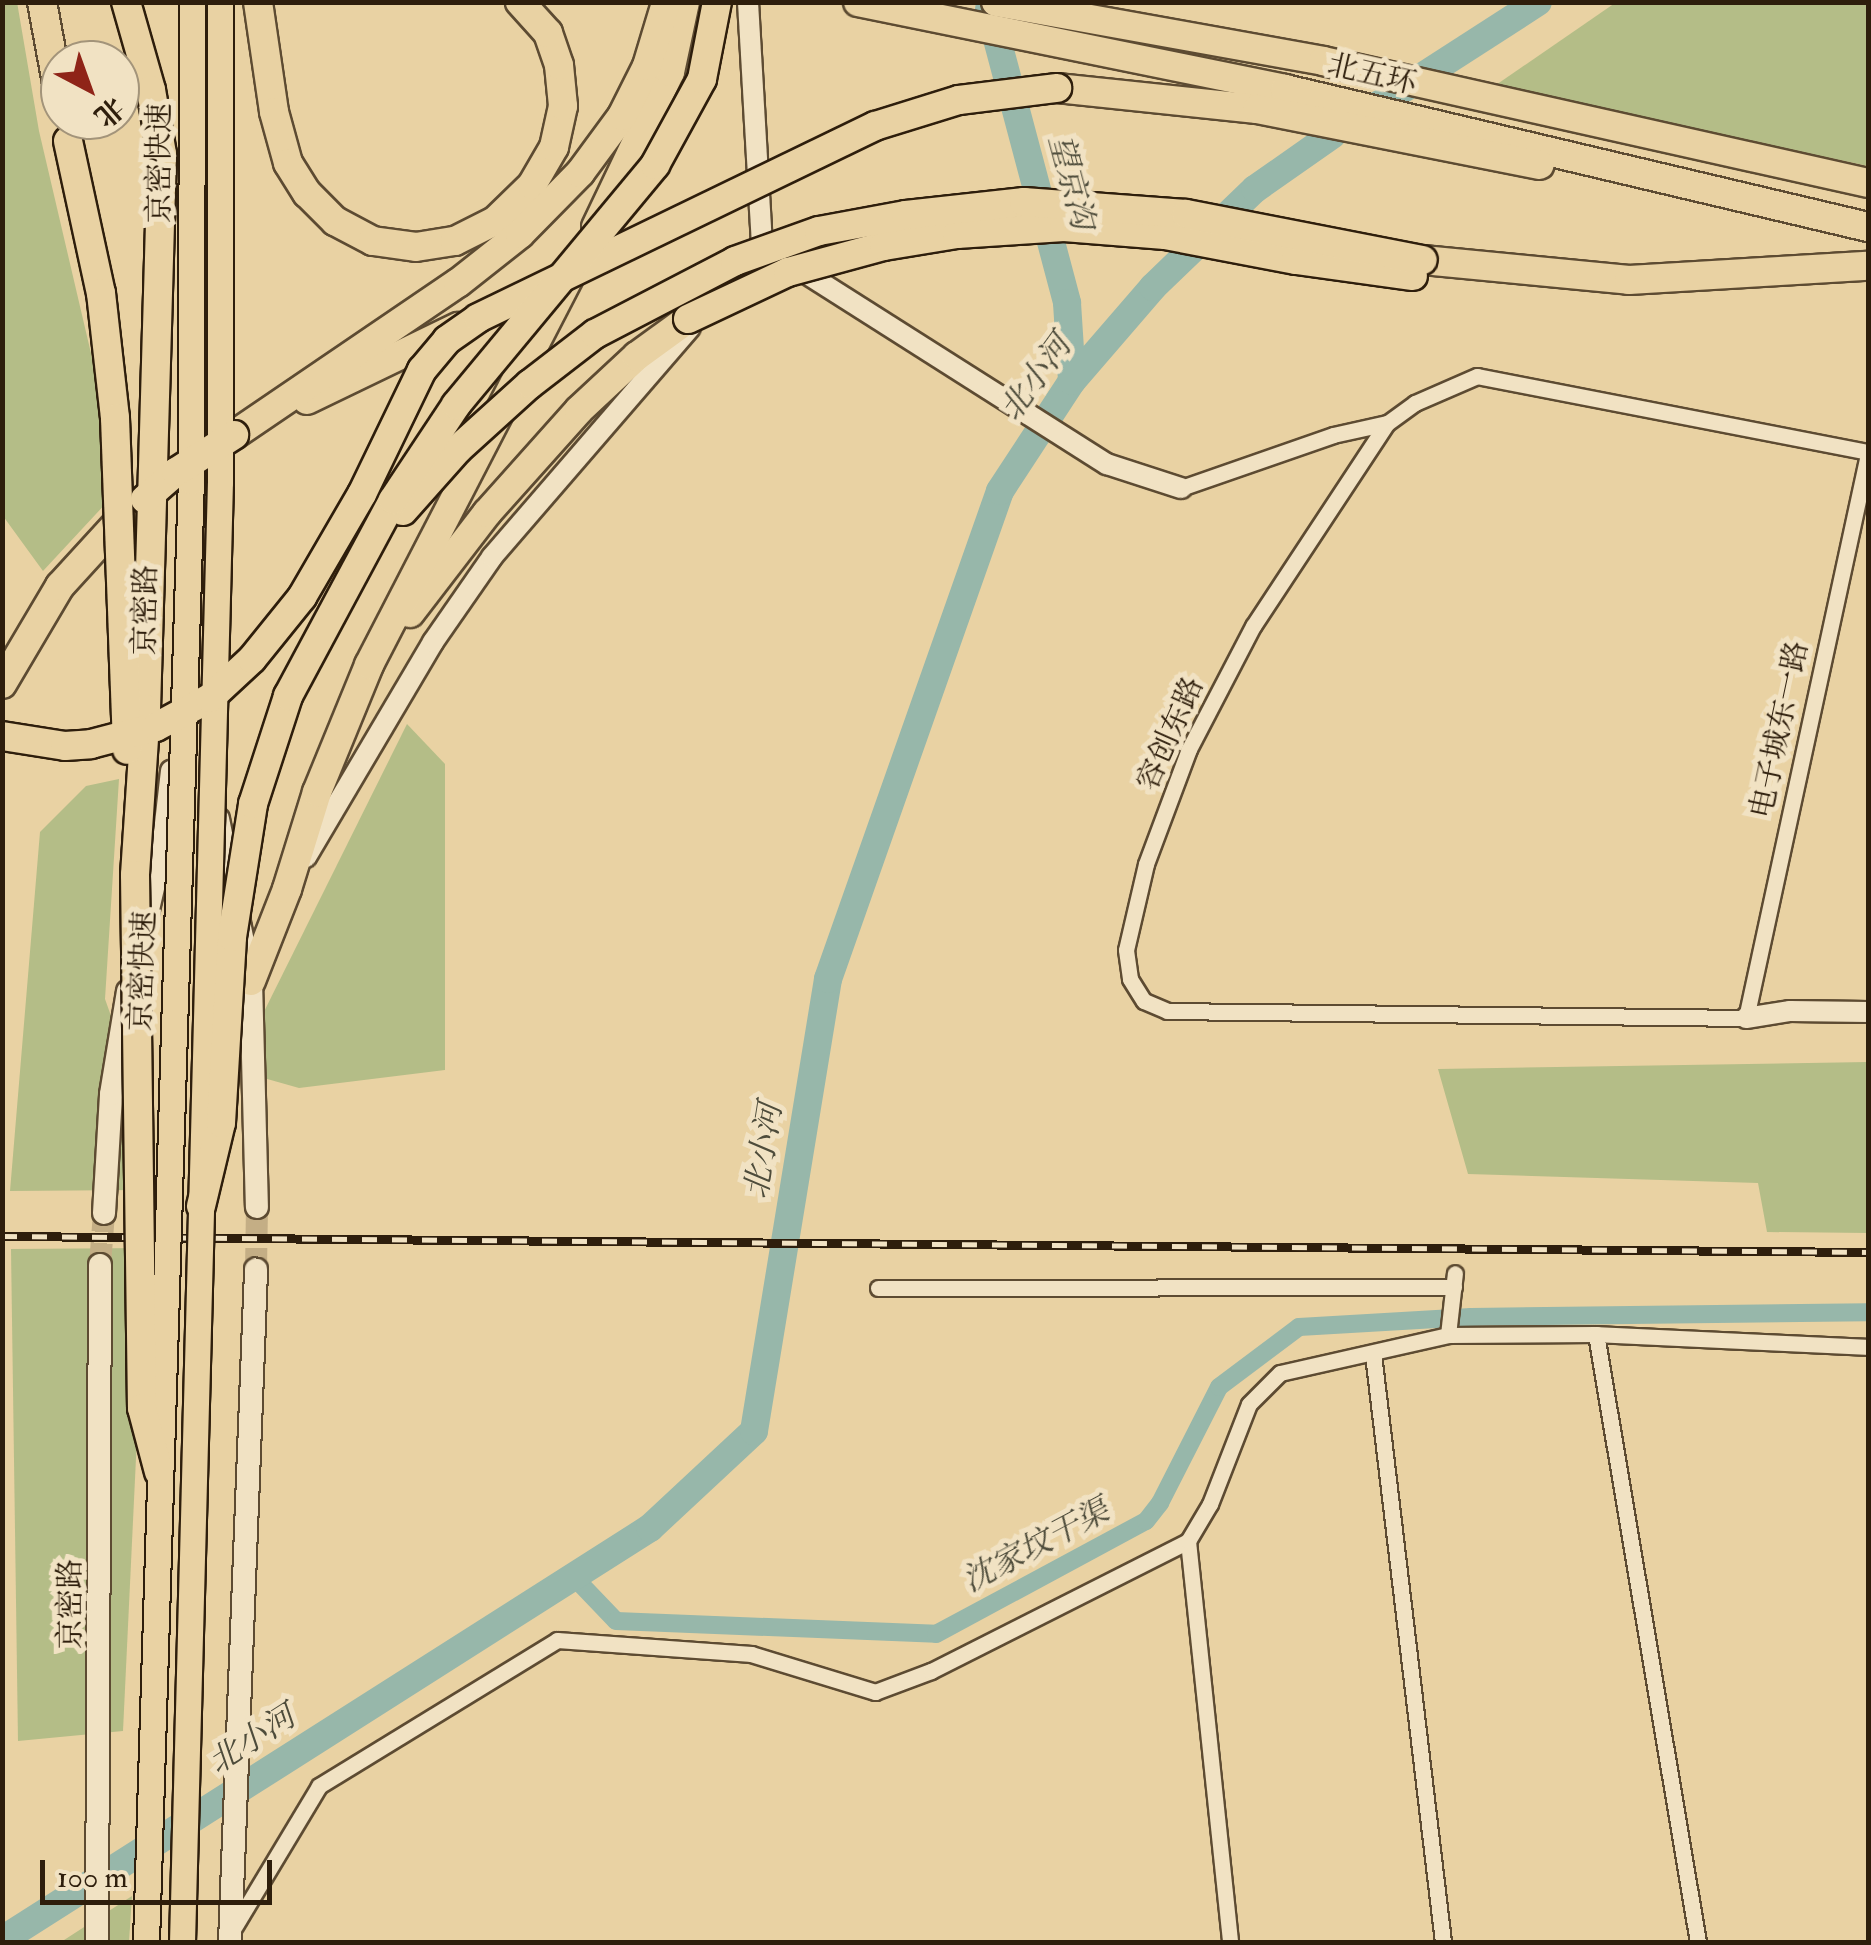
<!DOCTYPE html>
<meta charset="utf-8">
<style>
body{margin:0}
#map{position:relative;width:1871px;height:1945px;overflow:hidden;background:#e9d2a3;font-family:"IM FELL Double Pica","Noto Serif SC",serif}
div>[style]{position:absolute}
.green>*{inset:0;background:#b4bd87}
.canal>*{height:18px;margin:-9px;padding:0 9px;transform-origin:9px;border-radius:9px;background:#97b7aa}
.river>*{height:28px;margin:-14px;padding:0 14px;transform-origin:14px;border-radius:14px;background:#97b7aa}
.secondary-tunnel>*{height:22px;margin-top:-11px;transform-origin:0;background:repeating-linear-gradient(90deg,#c4ae85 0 22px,transparent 0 33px)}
.roads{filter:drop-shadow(2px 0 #5d4b32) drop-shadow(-2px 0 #5d4b32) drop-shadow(0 2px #5d4b32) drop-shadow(0 -2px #5d4b32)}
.minor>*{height:15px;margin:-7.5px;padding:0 7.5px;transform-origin:7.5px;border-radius:7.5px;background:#f1e2c3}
.tertiary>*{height:20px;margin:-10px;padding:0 10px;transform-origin:10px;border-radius:10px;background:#f1e2c3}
.secondary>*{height:22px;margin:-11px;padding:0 11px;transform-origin:11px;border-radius:11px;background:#f1e2c3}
.motorway>*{height:28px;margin:-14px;padding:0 14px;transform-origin:14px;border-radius:14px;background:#e9d2a3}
.rail>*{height:9px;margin-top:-4.5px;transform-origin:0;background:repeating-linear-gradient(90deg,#f1e2c3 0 15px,#2e1e0c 0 30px);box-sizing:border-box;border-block:2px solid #2e1e0c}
.bridges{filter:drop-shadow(2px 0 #2e1e0c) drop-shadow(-2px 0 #2e1e0c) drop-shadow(0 2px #2e1e0c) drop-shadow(0 -2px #2e1e0c)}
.trunk-bridge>*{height:25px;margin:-12.5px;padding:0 12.5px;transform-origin:12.5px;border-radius:12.5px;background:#e9d2a3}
.motorway-bridge>*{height:28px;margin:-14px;padding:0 14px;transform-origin:14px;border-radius:14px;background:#e9d2a3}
span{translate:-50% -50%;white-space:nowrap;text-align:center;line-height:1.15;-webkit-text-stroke:10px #f1e2c3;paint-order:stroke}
.street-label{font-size:30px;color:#2e1e0c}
.water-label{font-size:32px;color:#4e4c3b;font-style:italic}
.frame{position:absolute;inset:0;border:5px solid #2e1e0c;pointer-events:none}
.north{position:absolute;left:40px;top:40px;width:100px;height:100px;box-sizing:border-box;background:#f1e2c3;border:2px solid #a3947a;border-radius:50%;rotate:139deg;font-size:28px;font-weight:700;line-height:40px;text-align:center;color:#2e1e0c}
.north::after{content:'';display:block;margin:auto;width:35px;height:45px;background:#8f2418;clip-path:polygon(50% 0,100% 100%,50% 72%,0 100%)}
.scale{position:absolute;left:40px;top:1860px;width:232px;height:45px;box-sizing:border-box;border:5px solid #2e1e0c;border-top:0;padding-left:12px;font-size:30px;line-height:35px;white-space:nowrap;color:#2e1e0c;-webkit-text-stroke:8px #f1e2c3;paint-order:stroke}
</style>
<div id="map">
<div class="green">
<div style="clip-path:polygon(17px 2px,39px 131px,122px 486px,43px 571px,3px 516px,2px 3px)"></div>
<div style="clip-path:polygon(1615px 3px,1868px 3px,1868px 166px,1493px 87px)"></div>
<div style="clip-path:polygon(407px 724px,445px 764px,445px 1070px,299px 1088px,235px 1070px)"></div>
<div style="clip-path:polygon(119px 779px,105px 999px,137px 1089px,138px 1190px,10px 1191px,40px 832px,86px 786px)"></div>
<div style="clip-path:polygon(1868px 1062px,1868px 1233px,1767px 1232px,1758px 1183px,1468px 1174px,1438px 1069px)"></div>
<div style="clip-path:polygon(146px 1248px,123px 1731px,18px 1741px,11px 1249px)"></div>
<div style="clip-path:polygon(132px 1896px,129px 1942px,61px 1942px)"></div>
</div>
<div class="canal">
<div style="left:573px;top:1576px;width:62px;rotate:46.3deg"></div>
<div style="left:616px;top:1621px;width:320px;rotate:2.3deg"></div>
<div style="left:936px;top:1634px;width:238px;rotate:-28.3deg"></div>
<div style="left:1146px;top:1521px;width:23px;rotate:-52deg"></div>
<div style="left:1160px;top:1503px;width:130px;rotate:-63deg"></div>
<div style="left:1219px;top:1387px;width:100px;rotate:-36.9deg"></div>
<div style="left:1299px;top:1327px;width:172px;rotate:-3.3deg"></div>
<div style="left:1471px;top:1317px;width:397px;rotate:-0.7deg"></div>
</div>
<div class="river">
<div style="left:989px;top:9px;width:304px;rotate:75.1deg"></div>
<div style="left:1067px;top:303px;width:78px;rotate:86.3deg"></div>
<div style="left:1358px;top:118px;width:214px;rotate:-32.8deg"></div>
<div style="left:2px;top:1940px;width:768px;rotate:-32.45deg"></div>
<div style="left:650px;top:1528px;width:142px;rotate:-43deg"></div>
<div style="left:754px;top:1431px;width:458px;rotate:-80.7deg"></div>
<div style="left:828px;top:979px;width:517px;rotate:-70.58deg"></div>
<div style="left:1000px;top:491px;width:131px;rotate:-56.8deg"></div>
<div style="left:1072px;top:381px;width:124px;rotate:-49.2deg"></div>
<div style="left:1153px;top:287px;width:141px;rotate:-43.9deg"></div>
<div style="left:1255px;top:189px;width:94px;rotate:-35deg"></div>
</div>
<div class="secondary-tunnel">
<div style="left:100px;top:1265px;width:52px;rotate:-85.6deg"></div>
<div style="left:256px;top:1270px;width:63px;rotate:-89.1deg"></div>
</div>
<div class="roads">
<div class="minor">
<div style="left:1868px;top:452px;width:398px;rotate:-169deg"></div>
<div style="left:1477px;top:376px;width:68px;rotate:156.5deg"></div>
<div style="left:1415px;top:403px;width:34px;rotate:144deg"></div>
<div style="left:1387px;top:423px;width:243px;rotate:123.4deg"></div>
<div style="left:1253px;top:626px;width:139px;rotate:117.5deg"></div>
<div style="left:1189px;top:749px;width:123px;rotate:110.5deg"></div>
<div style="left:1146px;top:864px;width:88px;rotate:103.1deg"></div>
<div style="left:1126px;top:950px;width:29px;rotate:82deg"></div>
<div style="left:1130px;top:979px;width:26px;rotate:58deg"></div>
<div style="left:1144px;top:1001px;width:25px;rotate:23deg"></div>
<div style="left:1167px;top:1011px;width:579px;rotate:0.69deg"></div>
<div style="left:1746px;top:1018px;width:577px;rotate:-77.79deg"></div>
<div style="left:1181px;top:488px;width:161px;rotate:-19.2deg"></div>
<div style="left:1333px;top:435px;width:55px;rotate:-12.5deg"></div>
<div style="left:878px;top:1288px;width:576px;rotate:-0.1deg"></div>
<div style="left:1596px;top:1334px;width:272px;rotate:2.7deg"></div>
<div style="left:1448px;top:1335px;width:62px;rotate:-83.6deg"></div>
<div style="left:1373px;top:1354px;width:592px;rotate:83.21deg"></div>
<div style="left:1188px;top:1541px;width:403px;rotate:84deg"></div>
<div style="left:235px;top:1926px;width:163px;rotate:-59deg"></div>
<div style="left:319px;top:1786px;width:279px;rotate:-31.5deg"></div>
<div style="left:557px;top:1640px;width:195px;rotate:4.1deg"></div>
<div style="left:751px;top:1654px;width:130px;rotate:17deg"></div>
<div style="left:875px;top:1692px;width:60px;rotate:-20.6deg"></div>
<div style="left:931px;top:1671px;width:288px;rotate:-26.8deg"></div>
<div style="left:1188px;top:1541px;width:43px;rotate:-59.3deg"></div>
<div style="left:1210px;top:1504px;width:107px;rotate:-68.7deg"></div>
<div style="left:1249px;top:1404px;width:44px;rotate:-45deg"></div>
<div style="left:1280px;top:1373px;width:172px;rotate:-12.7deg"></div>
<div style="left:1448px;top:1335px;width:148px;rotate:-0.4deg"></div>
<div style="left:1596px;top:1334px;width:616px;rotate:80.48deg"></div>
</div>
<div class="tertiary">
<div style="left:793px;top:265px;width:372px;rotate:32.4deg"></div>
<div style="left:1107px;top:464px;width:78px;rotate:18deg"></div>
<div style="left:709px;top:306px;width:81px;rotate:-49deg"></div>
<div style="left:762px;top:245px;width:243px;rotate:-93.3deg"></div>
<div style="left:306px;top:857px;width:250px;rotate:-59.4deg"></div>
<div style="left:433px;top:642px;width:103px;rotate:-55.2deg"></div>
<div style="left:492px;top:557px;width:303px;rotate:-49.2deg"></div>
<div style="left:1746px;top:1018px;width:45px;rotate:-9deg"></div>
<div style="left:1790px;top:1011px;width:78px;rotate:0.7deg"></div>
</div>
<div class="secondary">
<div style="left:218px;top:819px;width:165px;rotate:78.5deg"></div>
<div style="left:251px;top:981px;width:226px;rotate:88.5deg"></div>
<div style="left:143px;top:931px;width:92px;rotate:-76.9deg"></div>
<div style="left:164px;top:841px;width:70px;rotate:-83.5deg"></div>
<div style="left:104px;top:1213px;width:119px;rotate:-86.6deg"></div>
<div style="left:111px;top:1094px;width:104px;rotate:-80.6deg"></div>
<div style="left:97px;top:1942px;width:677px;rotate:-89.75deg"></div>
<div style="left:230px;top:1942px;width:673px;rotate:-87.78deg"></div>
</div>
<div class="motorway">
<div style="left:42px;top:2px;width:99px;rotate:79.5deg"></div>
<div style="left:258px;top:2px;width:111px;rotate:81.7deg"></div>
<div style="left:274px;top:112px;width:53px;rotate:74.6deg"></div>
<div style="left:288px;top:163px;width:36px;rotate:58deg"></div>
<div style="left:307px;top:193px;width:40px;rotate:45deg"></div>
<div style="left:335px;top:221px;width:43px;rotate:27.8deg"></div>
<div style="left:373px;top:241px;width:43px;rotate:7.9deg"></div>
<div style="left:416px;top:247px;width:39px;rotate:-9deg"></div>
<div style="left:455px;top:241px;width:45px;rotate:-26.6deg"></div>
<div style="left:495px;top:221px;width:52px;rotate:-44.2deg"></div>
<div style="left:532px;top:185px;width:44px;rotate:-59.9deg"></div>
<div style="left:554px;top:147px;width:42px;rotate:-77.6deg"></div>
<div style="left:563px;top:106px;width:41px;rotate:-95.6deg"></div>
<div style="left:559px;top:65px;width:34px;rotate:-109deg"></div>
<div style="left:548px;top:33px;width:42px;rotate:-132.1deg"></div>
<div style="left:858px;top:2px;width:436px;rotate:11.5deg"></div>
<div style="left:1285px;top:89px;width:599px;rotate:13.32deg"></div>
<div style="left:996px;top:2px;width:332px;rotate:10.2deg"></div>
<div style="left:1323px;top:61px;width:558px;rotate:12.62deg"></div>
<div style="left:1057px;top:88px;width:201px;rotate:6deg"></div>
<div style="left:1257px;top:109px;width:288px;rotate:11.2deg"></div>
<div style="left:596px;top:227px;width:172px;rotate:-64.5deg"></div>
<div style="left:670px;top:72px;width:72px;rotate:-77.9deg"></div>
<div style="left:1423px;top:260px;width:207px;rotate:5.5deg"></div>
<div style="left:1629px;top:280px;width:239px;rotate:-3.4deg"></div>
<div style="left:307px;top:400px;width:168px;rotate:-25.8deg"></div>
<div style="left:234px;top:435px;width:271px;rotate:-34.2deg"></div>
<div style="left:458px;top:283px;width:79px;rotate:-38.3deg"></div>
<div style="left:520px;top:234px;width:86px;rotate:-45.5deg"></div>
<div style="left:580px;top:173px;width:71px;rotate:-53.6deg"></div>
<div style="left:622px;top:116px;width:56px;rotate:-63.4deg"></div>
<div style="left:647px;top:66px;width:66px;rotate:-73.2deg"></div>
<div style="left:410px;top:613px;width:126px;rotate:-52.4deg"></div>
<div style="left:487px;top:513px;width:138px;rotate:-48.2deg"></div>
<div style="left:579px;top:410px;width:79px;rotate:-43deg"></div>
<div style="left:637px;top:356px;width:63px;rotate:-36deg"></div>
<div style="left:2px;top:684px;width:114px;rotate:-59.4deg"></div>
<div style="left:60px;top:586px;width:95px;rotate:-47.6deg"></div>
<div style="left:251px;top:981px;width:99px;rotate:-68.6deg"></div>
<div style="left:287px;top:889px;width:102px;rotate:-72.8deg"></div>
<div style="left:317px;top:792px;width:137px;rotate:-67.7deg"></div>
<div style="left:369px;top:665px;width:436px;rotate:-62.7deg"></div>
</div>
</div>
<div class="rail">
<div style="left:2px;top:1236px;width:1866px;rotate:0.49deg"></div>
</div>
<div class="bridges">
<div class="trunk-bridge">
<div style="left:146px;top:1942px;width:1462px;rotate:-88.24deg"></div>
<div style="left:191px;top:481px;width:479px;rotate:-89.9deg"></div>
<div style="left:182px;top:1942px;width:1460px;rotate:-88.51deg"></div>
<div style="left:220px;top:482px;width:480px;rotate:-90deg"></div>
</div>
<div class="motorway-bridge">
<div style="left:126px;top:2px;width:91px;rotate:74.1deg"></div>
<div style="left:151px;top:90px;width:65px;rotate:80.2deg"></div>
<div style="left:162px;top:154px;width:555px;rotate:91.65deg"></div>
<div style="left:146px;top:709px;width:166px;rotate:93.8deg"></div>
<div style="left:135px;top:875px;width:533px;rotate:89.25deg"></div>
<div style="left:142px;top:1408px;width:66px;rotate:75.1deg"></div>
<div style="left:68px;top:141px;width:156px;rotate:77.8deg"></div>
<div style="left:101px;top:293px;width:126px;rotate:83.6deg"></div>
<div style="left:115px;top:418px;width:332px;rotate:87.9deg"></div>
<div style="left:688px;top:319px;width:110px;rotate:-25.2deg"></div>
<div style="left:788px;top:272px;width:99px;rotate:-15.2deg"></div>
<div style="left:884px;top:246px;width:74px;rotate:-9.3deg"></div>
<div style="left:957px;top:234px;width:107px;rotate:-3.7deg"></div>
<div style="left:1064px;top:227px;width:101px;rotate:4.5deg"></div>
<div style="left:1165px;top:235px;width:133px;rotate:10.8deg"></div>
<div style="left:1296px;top:260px;width:118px;rotate:7.8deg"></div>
<div style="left:145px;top:499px;width:41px;rotate:-41.1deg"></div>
<div style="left:176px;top:472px;width:69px;rotate:-32.5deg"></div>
<div style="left:403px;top:511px;width:83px;rotate:-48.4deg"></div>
<div style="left:458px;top:449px;width:97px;rotate:-42.1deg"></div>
<div style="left:530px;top:384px;width:82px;rotate:-37.6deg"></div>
<div style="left:595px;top:334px;width:158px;rotate:-27.5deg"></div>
<div style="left:735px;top:261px;width:89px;rotate:-19.7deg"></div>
<div style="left:819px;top:231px;width:88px;rotate:-10.4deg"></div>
<div style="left:906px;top:215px;width:119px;rotate:-6.3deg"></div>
<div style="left:1024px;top:202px;width:162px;rotate:4.2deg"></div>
<div style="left:1186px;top:214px;width:241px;rotate:11deg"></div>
<div style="left:2px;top:736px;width:64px;rotate:9deg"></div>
<div style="left:65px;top:746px;width:26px;rotate:-4deg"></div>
<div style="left:91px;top:744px;width:67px;rotate:-14.7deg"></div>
<div style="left:156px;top:727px;width:61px;rotate:-28.2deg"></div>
<div style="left:210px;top:698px;width:57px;rotate:-42.9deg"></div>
<div style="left:252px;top:659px;width:80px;rotate:-51.1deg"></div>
<div style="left:302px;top:597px;width:119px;rotate:-59.8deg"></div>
<div style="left:362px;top:494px;width:138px;rotate:-64.2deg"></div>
<div style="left:422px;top:370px;width:39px;rotate:-50deg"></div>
<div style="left:447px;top:340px;width:38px;rotate:-35deg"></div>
<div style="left:478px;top:318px;width:441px;rotate:-25.8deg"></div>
<div style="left:875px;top:126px;width:88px;rotate:-17.2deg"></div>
<div style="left:959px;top:100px;width:99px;rotate:-7deg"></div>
<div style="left:201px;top:1206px;width:85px;rotate:-76.5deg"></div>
<div style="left:221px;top:1123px;width:186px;rotate:-86.6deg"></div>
<div style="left:232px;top:937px;width:135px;rotate:-81deg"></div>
<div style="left:253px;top:804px;width:114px;rotate:-72deg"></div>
<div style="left:288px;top:696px;width:222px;rotate:-61.8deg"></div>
<div style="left:393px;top:500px;width:114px;rotate:-56.4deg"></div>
<div style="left:456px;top:405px;width:312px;rotate:-50.3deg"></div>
<div style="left:655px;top:165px;width:98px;rotate:-61.3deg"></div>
<div style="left:702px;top:79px;width:78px;rotate:-79deg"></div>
</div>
</div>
<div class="street-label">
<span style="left:1372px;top:75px;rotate:13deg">北五环</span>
<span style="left:160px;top:163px;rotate:-90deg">京密快速</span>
<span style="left:146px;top:610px;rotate:-89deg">京密路</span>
<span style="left:1780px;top:730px;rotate:-78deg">电子城东一路</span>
<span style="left:1171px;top:734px;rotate:-66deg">容创东路</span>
<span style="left:143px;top:971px;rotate:-88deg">京密快速</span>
<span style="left:71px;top:1604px;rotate:-90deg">京密路</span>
</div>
<div class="water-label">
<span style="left:1071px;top:182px;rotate:75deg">望京沟</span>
<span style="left:1036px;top:378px;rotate:-54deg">北小河</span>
<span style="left:764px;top:1151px;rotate:-81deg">北小河</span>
<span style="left:1036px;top:1546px;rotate:-28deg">沈家坟干渠</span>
<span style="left:252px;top:1740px;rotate:-33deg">北小河</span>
</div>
<div class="frame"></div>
<div class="north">北</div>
<div class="scale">100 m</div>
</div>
